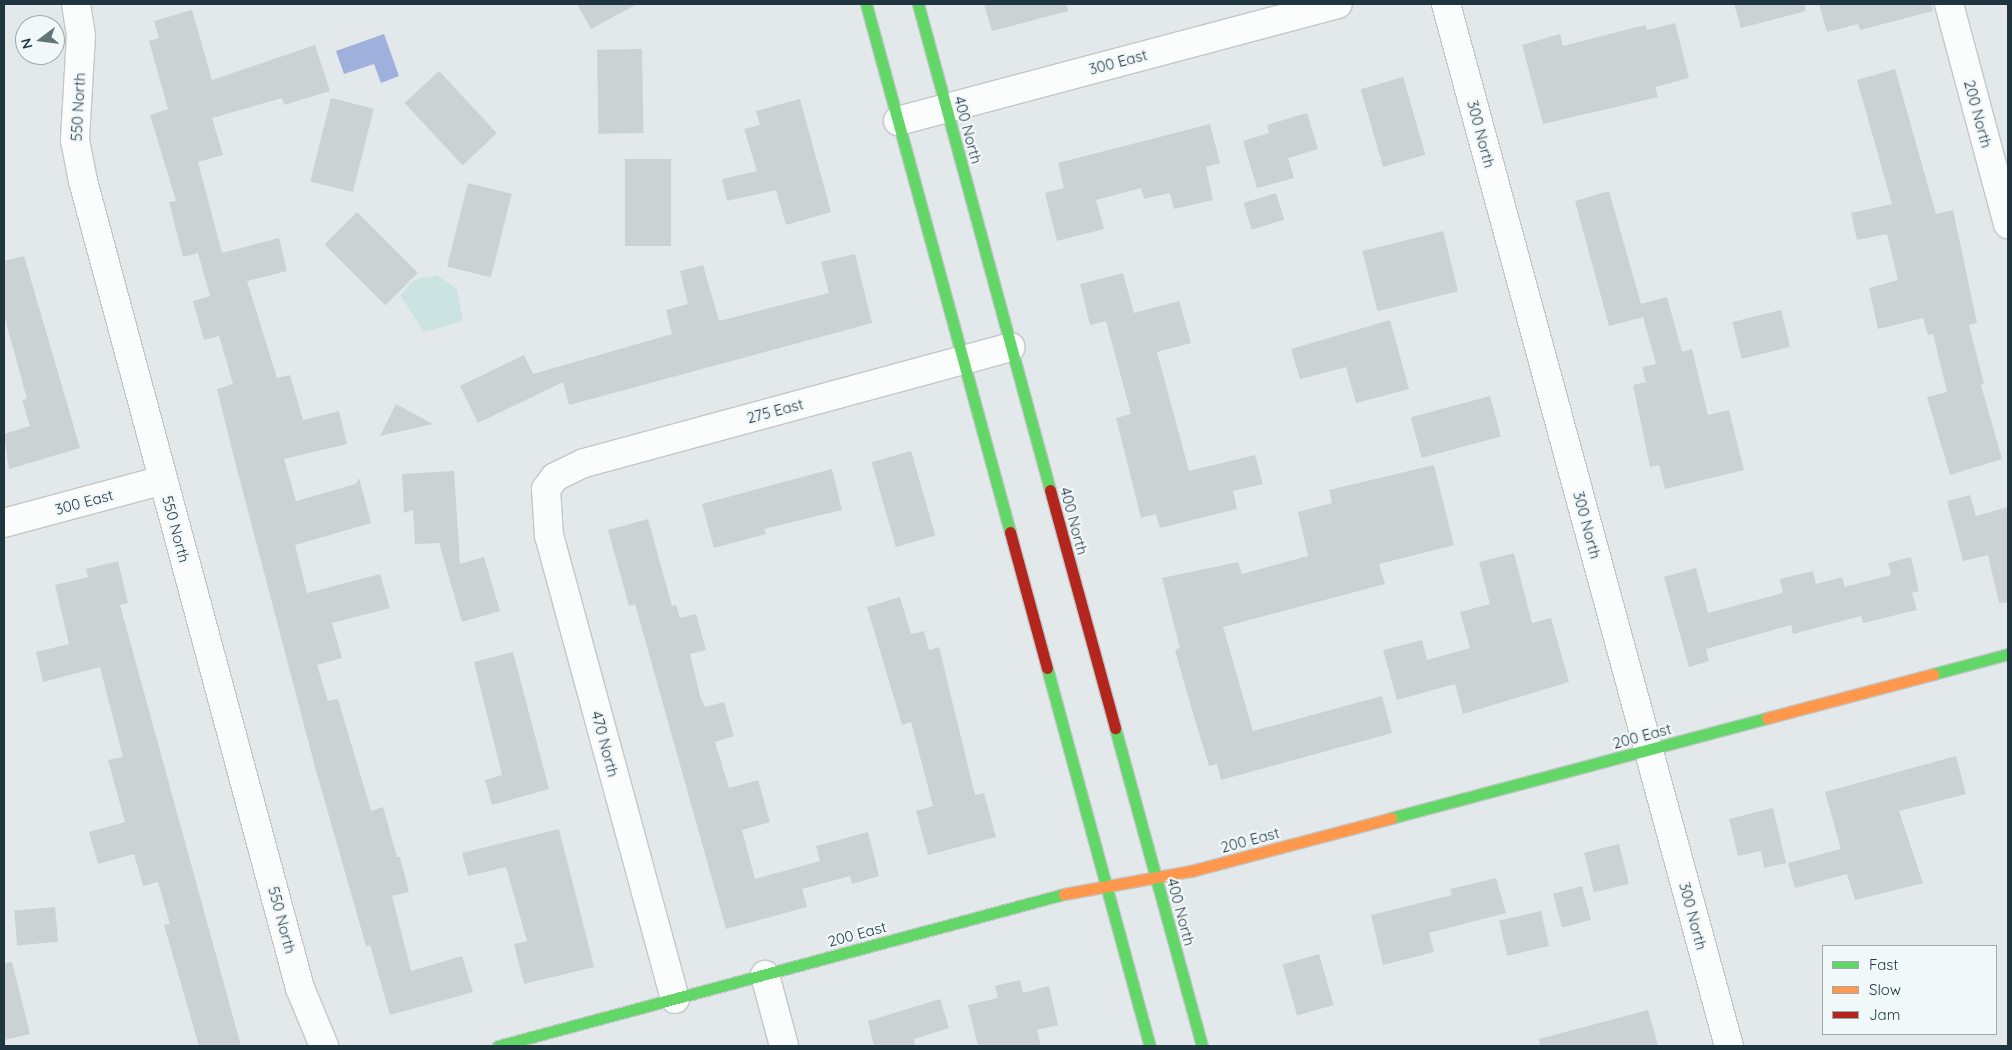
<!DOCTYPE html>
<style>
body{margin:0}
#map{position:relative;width:2012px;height:1050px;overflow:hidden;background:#e3e9ea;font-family:Quicksand,sans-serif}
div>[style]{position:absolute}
.green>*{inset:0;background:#cbe4e1}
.water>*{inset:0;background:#a0b0dd}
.building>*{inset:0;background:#cbd2d3;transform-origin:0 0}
.roads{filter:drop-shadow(1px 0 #c2c7c9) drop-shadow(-1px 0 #c2c7c9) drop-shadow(0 1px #c2c7c9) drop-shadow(0 -1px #c2c7c9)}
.street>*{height:28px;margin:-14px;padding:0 14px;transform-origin:14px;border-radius:14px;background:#fbfcfc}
.fast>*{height:11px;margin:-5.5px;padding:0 5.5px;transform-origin:5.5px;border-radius:5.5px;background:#63d668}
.slow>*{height:11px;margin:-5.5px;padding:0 5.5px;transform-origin:5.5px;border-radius:5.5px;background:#ff974d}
.jam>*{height:11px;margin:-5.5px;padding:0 5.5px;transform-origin:5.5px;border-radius:5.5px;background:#b3261e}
span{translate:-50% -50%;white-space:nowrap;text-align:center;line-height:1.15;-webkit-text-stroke:4.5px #f1f8f9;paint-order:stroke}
.street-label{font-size:15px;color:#1f353f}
.frame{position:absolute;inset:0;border:5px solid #1f353f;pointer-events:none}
.legend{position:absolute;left:1822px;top:945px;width:175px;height:90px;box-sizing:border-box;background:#f1f8f9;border:1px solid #9daaaf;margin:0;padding:6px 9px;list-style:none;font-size:15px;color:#1f353f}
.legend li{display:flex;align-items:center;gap:10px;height:25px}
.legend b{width:25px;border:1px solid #9daaaf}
.north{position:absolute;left:15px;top:15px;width:50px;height:50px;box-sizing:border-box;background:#f1f8f9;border:1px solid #9daaaf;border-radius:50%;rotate:255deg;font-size:14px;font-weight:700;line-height:20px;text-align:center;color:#1f353f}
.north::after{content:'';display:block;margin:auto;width:18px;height:22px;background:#64747b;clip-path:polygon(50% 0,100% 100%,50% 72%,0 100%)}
</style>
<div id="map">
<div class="green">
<div style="clip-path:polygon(437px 275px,457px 289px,463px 321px,424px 332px,400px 295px,414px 280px)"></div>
</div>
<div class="water">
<div style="clip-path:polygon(384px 34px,399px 76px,381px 83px,374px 64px,344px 74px,336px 51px)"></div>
</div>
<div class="building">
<div style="clip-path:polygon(577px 4px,637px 4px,591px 29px)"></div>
<div style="clip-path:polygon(984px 4px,1067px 4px,1068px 11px,992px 31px)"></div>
<div style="clip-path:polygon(1734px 4px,1805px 4px,1806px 11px,1741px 28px)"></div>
<div style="clip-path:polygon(1819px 4px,1932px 4px,1933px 11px,1860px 30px,1858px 24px,1827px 32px)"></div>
<div style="clip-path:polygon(192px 10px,212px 80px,315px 45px,330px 91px,284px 105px,282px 98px,212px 118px,223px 155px,198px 162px,222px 253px,279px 238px,287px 271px,247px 281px,277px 378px,290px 375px,303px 420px,339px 411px,347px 444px,284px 459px,296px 501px,356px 484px,359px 478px,371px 523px,295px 545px,307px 593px,380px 574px,390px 608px,332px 623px,342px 658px,317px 665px,328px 701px,338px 699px,371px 811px,383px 807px,397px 857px,400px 857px,409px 892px,392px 896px,411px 971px,462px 956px,473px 992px,390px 1015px,370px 945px,366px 946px,315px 767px,232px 450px,217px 389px,233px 384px,219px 336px,204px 340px,193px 301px,210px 296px,198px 253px,183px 257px,169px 202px,176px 201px,150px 115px,168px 109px,149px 41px,159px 38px,154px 21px)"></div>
<div style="clip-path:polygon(1675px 23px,1689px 78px,1655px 87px,1658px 97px,1543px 124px,1522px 45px,1560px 34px,1563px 46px,1645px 25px,1647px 30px)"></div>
<div style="left:642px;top:49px;width:84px;height:45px;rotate:89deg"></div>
<div style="clip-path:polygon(1895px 69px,1936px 214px,1953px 210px,1977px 323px,1969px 325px,1984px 384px,1981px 385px,2002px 459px,1950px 475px,1927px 397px,1947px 392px,1933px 334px,1928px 335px,1923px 318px,1878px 329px,1869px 288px,1898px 280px,1887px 234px,1857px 240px,1851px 213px,1892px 204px,1857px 80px)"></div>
<div style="left:439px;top:71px;width:85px;height:47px;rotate:47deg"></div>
<div style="left:1403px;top:77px;width:81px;height:44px;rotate:74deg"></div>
<div style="left:331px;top:98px;width:44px;height:86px;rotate:14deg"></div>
<div style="clip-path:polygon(800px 99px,831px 212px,786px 225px,776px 190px,727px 201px,722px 179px,757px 171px,744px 129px,760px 125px,756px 111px)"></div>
<div style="clip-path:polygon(1307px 113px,1318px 149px,1288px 158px,1294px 178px,1257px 188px,1243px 141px,1269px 133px,1267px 125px)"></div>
<div style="clip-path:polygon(1210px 124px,1220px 163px,1206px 167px,1213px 200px,1174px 209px,1170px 193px,1144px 199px,1141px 188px,1096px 200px,1104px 229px,1057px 241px,1045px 193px,1064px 188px,1058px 163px)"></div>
<div style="left:671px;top:159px;width:87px;height:46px;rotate:90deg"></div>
<div style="left:468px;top:183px;width:45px;height:86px;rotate:14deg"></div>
<div style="clip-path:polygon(1609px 191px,1641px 304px,1667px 297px,1682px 352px,1692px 349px,1708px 415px,1729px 410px,1744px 470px,1665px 489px,1659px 465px,1650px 467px,1633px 385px,1646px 382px,1642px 367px,1656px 364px,1643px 317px,1609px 326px,1575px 201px)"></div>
<div style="left:1276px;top:193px;width:28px;height:34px;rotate:73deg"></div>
<div style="left:357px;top:212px;width:86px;height:46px;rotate:45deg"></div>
<div style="left:1443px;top:231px;width:62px;height:83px;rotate:76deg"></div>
<div style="clip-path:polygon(855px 254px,872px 323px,569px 405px,563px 382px,478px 423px,460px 386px,524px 355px,533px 374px,672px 334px,666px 310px,688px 304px,680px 271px,703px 265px,719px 321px,829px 293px,821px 262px)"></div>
<div style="clip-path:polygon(24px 256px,80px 448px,9px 469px,4px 434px,30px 426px,22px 400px,27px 399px,4px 315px,4px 261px)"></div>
<div style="clip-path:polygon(1123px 273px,1134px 313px,1179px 301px,1191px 343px,1157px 352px,1189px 471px,1255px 455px,1263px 484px,1233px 491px,1237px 509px,1160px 528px,1156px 514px,1141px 518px,1116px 418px,1131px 414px,1106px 321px,1090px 325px,1080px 284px)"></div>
<div style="left:1781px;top:310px;width:38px;height:50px;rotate:76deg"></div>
<div style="clip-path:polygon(1390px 320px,1409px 389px,1356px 403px,1346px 367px,1300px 379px,1291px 349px)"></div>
<div style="left:1490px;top:396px;width:42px;height:82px;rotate:75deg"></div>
<div style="clip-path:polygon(396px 404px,433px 424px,380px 436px)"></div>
<div style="left:911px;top:451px;width:88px;height:41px;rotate:74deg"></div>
<div style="clip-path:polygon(1434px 465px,1454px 545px,1379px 564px,1385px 584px,1223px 627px,1253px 731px,1382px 696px,1392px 733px,1221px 780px,1217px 764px,1209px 766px,1192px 710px,1175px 650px,1180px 648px,1162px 578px,1238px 562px,1242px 574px,1308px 556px,1298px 512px,1332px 503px,1329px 490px)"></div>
<div style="clip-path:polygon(832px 469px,842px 510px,764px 529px,766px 534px,714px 548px,702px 504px)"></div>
<div style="clip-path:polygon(454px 471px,460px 564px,484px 557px,500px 611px,462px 622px,439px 543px,415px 544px,413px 510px,404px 513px,402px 474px)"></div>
<div style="clip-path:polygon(1970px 495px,1976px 516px,2008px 507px,2008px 602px,1999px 603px,1988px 555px,1963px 561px,1947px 501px)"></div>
<div style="clip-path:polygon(648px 519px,672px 606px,676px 605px,680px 618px,696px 614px,706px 650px,690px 654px,700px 696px,705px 707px,724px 702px,734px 736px,715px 742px,729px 788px,758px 780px,770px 822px,742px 830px,755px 879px,820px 861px,816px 846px,868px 832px,879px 876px,852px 884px,850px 876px,802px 889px,807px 907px,726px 929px,635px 604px,629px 606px,608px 530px)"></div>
<div style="clip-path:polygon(1514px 553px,1532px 623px,1551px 618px,1569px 682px,1463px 714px,1455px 684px,1397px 700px,1383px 650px,1422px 640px,1427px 660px,1470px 648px,1460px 612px,1490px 604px,1479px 562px)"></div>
<div style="clip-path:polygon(1911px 557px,1919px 591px,1912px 593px,1917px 610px,1863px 623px,1861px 616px,1793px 634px,1791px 625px,1706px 649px,1709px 661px,1689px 667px,1664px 577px,1696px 568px,1708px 613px,1783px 593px,1780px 579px,1813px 571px,1816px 584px,1842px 577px,1845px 587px,1891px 575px,1888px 563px)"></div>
<div style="clip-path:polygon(118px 561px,128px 603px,120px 605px,241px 1046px,199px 1046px,164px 925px,170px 924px,158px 882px,143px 886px,134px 854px,98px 864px,89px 832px,125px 822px,108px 760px,123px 757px,100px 667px,43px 682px,36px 652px,69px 644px,55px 585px,88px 577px,86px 569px)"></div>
<div style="clip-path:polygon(900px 597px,911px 634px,924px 631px,929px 650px,939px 647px,975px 795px,984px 793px,996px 837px,928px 855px,916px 811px,933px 806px,911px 722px,902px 725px,867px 607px)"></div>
<div style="clip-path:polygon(513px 652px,549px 789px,492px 805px,485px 780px,502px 775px,474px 662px)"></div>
<div style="clip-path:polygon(1956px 756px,1966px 794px,1899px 811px,1923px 883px,1855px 900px,1847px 874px,1795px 888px,1788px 863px,1841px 849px,1825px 792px)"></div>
<div style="clip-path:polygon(1773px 808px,1786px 863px,1764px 868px,1761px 851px,1738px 856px,1729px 819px)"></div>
<div style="clip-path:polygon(559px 829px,594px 967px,524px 984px,514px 944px,527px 941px,506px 867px,468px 876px,462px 853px)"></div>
<div style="left:1619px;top:844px;width:41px;height:36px;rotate:76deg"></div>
<div style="clip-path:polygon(1496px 878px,1506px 913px,1429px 933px,1434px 952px,1383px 965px,1371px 915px,1452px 895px,1450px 889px)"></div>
<div style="left:1582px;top:886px;width:35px;height:30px;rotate:75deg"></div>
<div style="left:55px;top:907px;width:35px;height:41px;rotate:85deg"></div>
<div style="left:1541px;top:911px;width:36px;height:43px;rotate:77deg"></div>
<div style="left:1319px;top:954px;width:53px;height:38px;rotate:74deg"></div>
<div style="clip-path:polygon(12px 962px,30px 1034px,4px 1040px,4px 963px)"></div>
<div style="clip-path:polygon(1020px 980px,1023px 993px,1049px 986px,1058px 1025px,1037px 1030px,1041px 1046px,978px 1046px,968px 1005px,998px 998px,995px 986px)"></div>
<div style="clip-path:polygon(940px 999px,949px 1028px,914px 1039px,915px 1046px,874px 1046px,868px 1021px)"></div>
<div style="clip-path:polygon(1648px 1010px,1658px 1046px,1540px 1046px,1539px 1039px)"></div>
</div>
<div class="roads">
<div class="street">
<div style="left:76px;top:4px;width:31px;rotate:81deg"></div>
<div style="left:81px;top:35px;width:105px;rotate:93.3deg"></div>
<div style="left:75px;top:140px;width:42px;rotate:79deg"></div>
<div style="left:83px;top:181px;width:836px;rotate:74.95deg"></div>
<div style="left:300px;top:988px;width:63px;rotate:67.5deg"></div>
<div style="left:1446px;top:4px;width:1080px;rotate:74.81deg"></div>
<div style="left:1949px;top:4px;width:228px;rotate:75deg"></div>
<div style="left:898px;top:121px;width:455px;rotate:-14.9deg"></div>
<div style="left:4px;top:523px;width:165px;rotate:-15.1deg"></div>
<div style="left:765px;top:975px;width:73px;rotate:75deg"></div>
<div style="left:675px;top:999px;width:480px;rotate:-105.2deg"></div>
<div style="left:549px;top:536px;width:47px;rotate:-93.7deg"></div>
<div style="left:546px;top:489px;width:15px;rotate:-53deg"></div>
<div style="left:555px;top:477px;width:32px;rotate:-26deg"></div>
<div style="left:584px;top:463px;width:442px;rotate:-15.2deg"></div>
</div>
<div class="fast">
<div style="left:866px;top:4px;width:547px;rotate:74.74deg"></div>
<div style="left:918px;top:4px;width:504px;rotate:74.8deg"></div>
<div style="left:1047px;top:668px;width:392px;rotate:74.8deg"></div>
<div style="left:1933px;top:674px;width:78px;rotate:-14.9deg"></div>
<div style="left:1115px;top:728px;width:330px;rotate:74.7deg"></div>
<div style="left:1391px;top:818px;width:389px;rotate:-14.9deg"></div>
<div style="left:498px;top:1046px;width:586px;rotate:-15.03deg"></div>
</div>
<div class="slow">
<div style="left:1767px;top:718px;width:172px;rotate:-14.8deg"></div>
<div style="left:1064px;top:894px;width:129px;rotate:-10.3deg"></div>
<div style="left:1191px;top:871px;width:207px;rotate:-14.8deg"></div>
</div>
<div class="jam">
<div style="left:1050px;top:490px;width:247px;rotate:74.7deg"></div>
<div style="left:1010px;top:532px;width:141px;rotate:74.8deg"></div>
</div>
</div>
<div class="street-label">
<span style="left:1118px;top:62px;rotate:-15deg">300 East</span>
<span style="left:78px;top:107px;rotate:-87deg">550 North</span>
<span style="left:1978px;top:114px;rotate:75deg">200 North</span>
<span style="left:968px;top:130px;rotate:75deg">400 North</span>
<span style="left:1481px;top:134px;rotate:75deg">300 North</span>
<span style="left:775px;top:411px;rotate:-15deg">275 East</span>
<span style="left:84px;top:502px;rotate:-15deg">300 East</span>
<span style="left:1074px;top:521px;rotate:75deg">400 North</span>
<span style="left:1587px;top:525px;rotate:75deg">300 North</span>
<span style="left:176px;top:529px;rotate:75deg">550 North</span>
<span style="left:1642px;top:736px;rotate:-15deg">200 East</span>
<span style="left:605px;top:744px;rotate:75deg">470 North</span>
<span style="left:1250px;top:840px;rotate:-15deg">200 East</span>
<span style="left:1181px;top:912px;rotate:75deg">400 North</span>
<span style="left:1693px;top:916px;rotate:75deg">300 North</span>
<span style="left:282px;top:920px;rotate:75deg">550 North</span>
<span style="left:857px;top:934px;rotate:-15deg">200 East</span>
</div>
<div class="frame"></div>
<ul class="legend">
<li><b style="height:6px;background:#63d668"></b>Fast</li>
<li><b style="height:6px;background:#ff974d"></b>Slow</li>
<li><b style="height:6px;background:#b3261e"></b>Jam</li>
</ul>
<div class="north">N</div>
</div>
